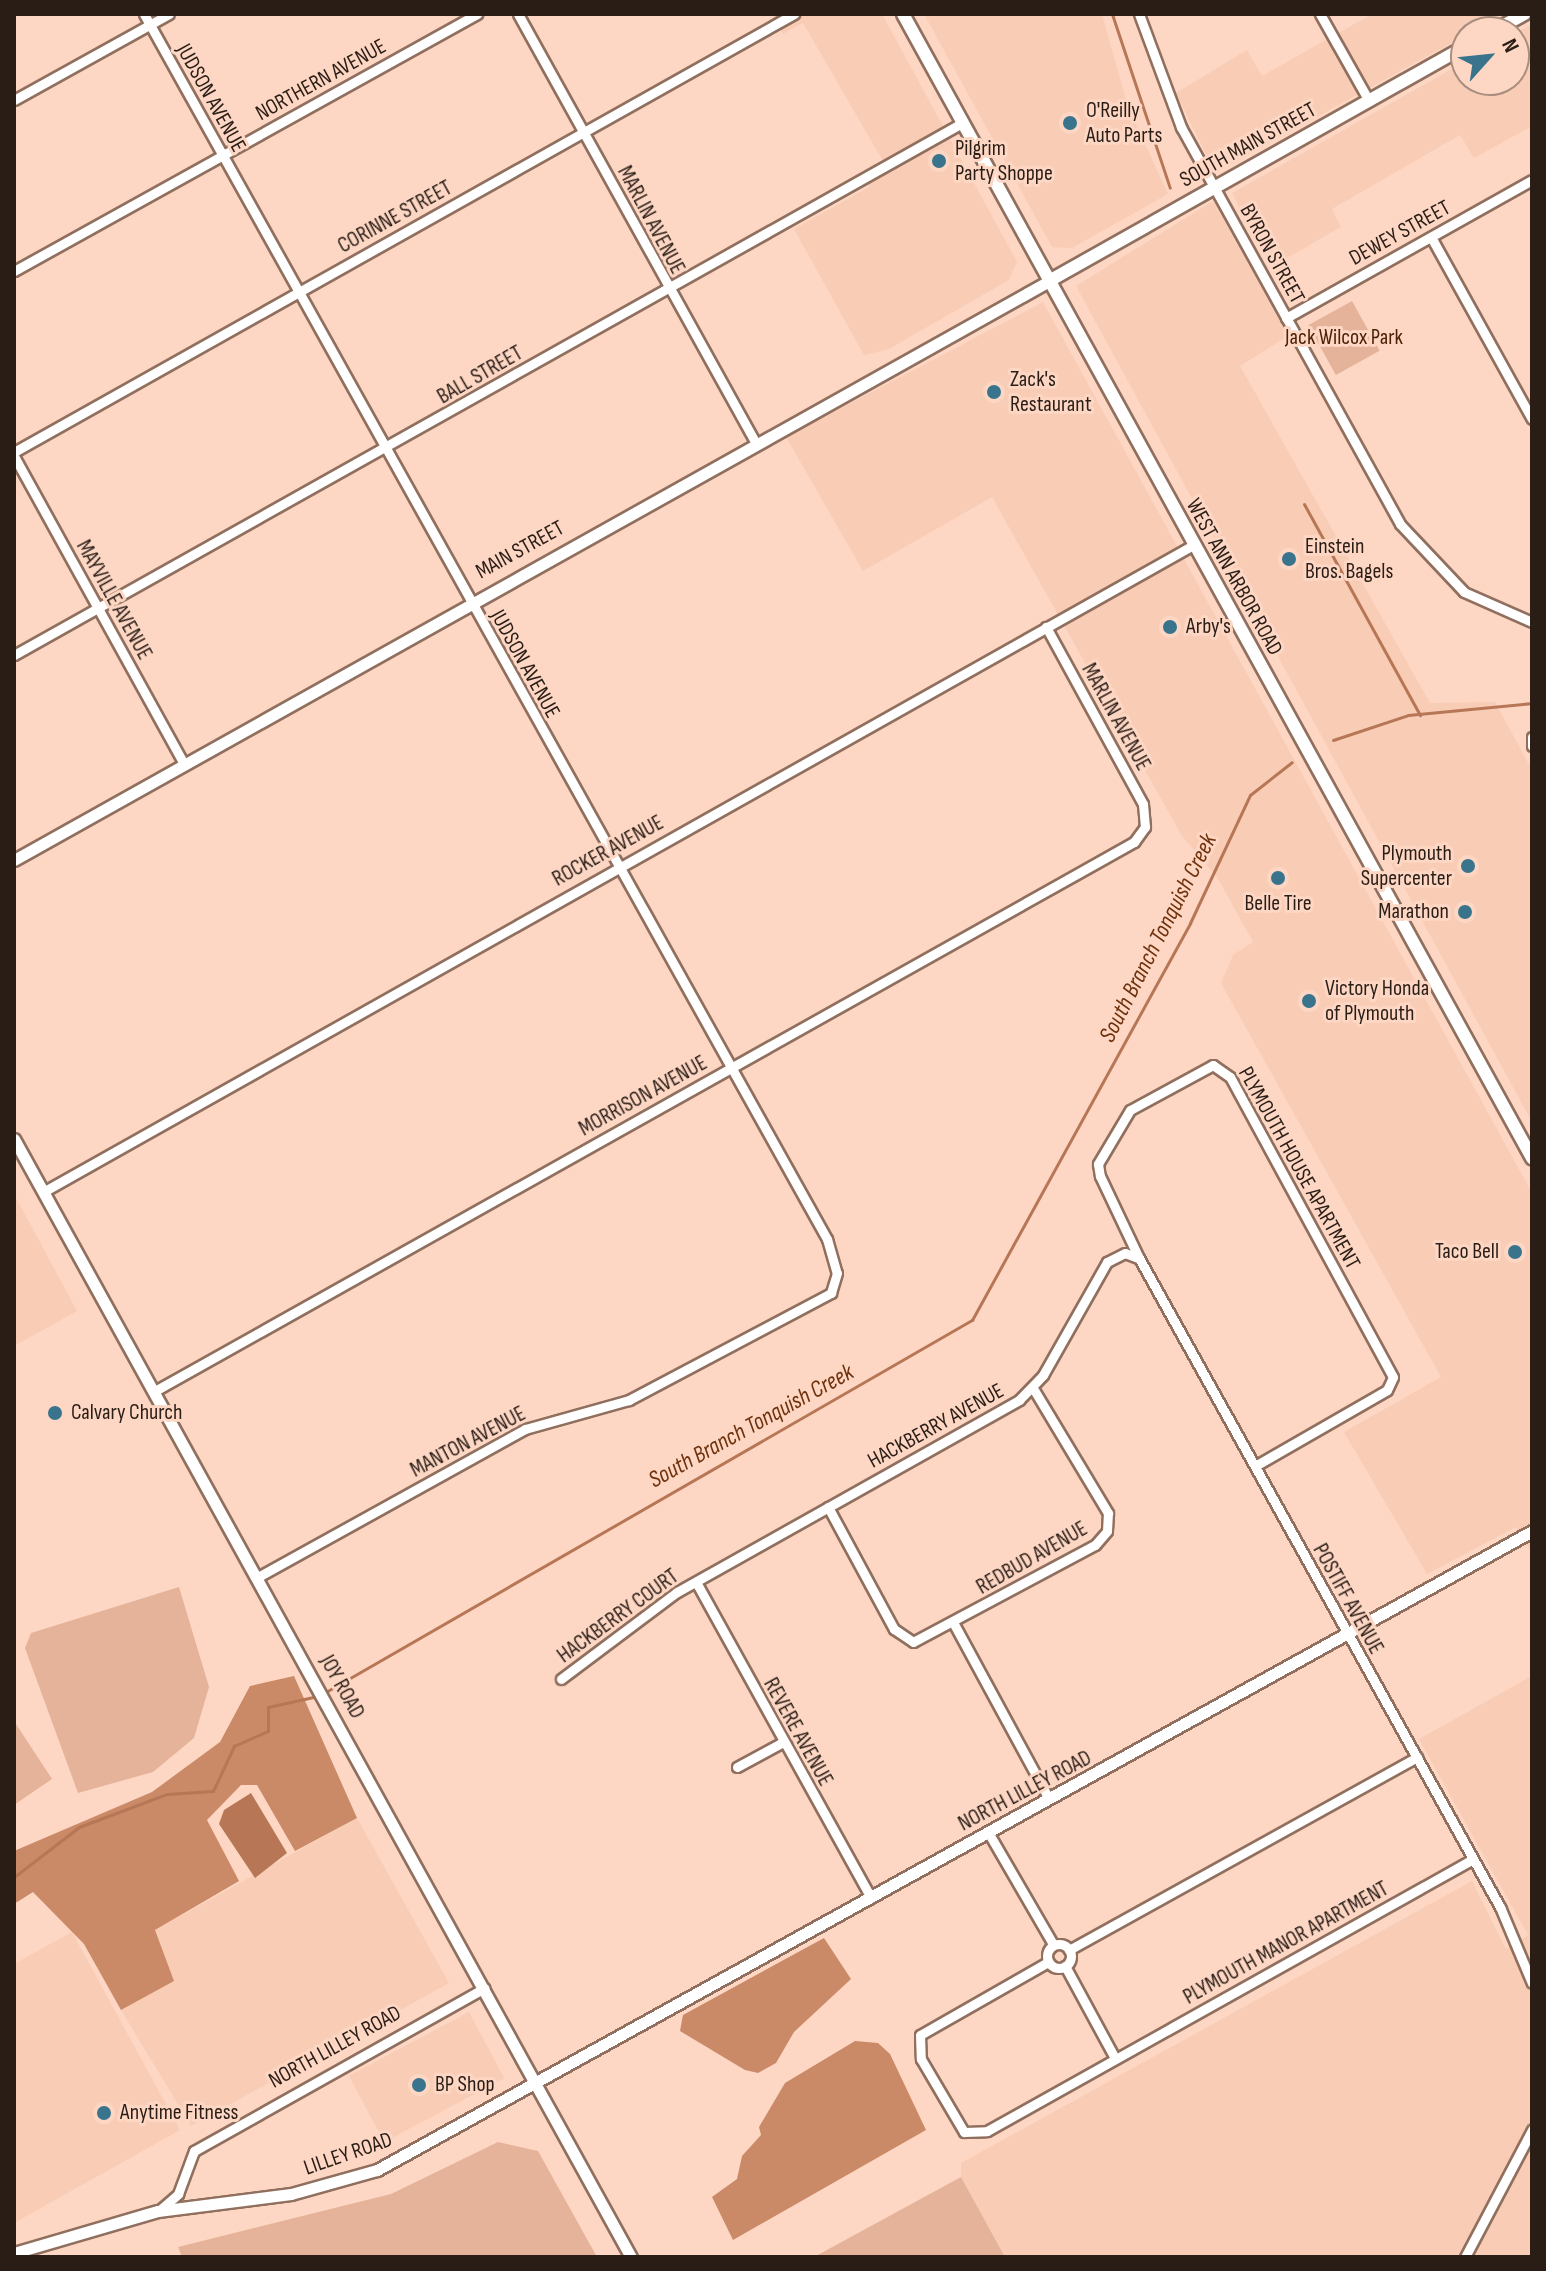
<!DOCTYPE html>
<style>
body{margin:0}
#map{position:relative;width:1546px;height:2271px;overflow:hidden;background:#fdd7c4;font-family:"Sofia Sans Condensed",sans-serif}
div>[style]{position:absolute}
.built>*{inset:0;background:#f9ccb5;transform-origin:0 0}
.green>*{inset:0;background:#e5b39a;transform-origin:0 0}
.forest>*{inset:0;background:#ca8967}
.water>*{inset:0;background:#b77756}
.stream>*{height:3px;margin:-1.5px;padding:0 1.5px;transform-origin:1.5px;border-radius:1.5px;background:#b77756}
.roads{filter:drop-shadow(2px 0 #906f5e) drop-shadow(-2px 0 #906f5e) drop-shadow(0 2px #906f5e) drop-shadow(0 -2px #906f5e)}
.minor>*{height:9px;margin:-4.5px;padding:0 4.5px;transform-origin:4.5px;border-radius:4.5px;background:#fff}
.minor>.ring{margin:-4.5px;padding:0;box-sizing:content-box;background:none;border:9px solid #fff;border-radius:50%}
.tertiary>*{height:11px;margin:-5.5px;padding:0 5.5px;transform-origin:5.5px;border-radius:5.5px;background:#fff}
.secondary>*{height:12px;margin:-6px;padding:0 6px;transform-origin:6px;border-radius:6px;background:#fff}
.dots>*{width:22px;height:22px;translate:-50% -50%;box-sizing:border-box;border:4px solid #fdd7c4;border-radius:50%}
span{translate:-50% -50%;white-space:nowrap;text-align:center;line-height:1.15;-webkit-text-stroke:6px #fdd7c4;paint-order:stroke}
.street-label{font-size:22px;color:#2a1d16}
.poi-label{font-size:22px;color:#2a1d16}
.left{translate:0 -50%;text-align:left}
.right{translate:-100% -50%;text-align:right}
.park-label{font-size:22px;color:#4b2006}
.water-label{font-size:24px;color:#6f320c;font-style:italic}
.frame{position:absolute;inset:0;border:16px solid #2a1d16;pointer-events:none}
.north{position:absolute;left:1450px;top:16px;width:80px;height:80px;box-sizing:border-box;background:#fdd7c4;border:2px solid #a98d7e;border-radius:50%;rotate:63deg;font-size:22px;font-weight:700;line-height:32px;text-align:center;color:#2a1d16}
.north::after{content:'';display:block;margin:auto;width:28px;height:36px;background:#39748c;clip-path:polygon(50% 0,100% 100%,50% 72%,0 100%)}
</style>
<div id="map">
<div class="built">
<div style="clip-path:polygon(772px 14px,882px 14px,1017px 262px,1009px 280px,889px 349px,864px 355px,794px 229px,869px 187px,862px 173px,883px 161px,803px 23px,783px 34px)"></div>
<div style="clip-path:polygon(924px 14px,1102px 14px,1128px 107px,1168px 194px,1072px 248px,1052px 247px)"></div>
<div style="clip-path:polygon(1372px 14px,1504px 14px,1215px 173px,1176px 93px,1247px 50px,1262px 76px)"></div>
<div style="clip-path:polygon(1532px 24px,1532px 126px,1474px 158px,1460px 135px,1332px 209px,1341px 227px,1271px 267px,1232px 193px,1466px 61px,1466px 80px,1514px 80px,1514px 34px)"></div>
<div style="clip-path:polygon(1213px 201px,1288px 336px,1240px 366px,1430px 703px,1495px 702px,1532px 770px,1532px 1122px,1076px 286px)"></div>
<div style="clip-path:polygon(1043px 302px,1532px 1193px,1532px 1554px,1516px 1527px,1427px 1574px,1344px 1432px,1441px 1377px,1221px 983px,1233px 955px,1253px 942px,1217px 877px,1182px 836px,992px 497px,863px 571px,786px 437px)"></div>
<div style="clip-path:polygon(14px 1194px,77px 1311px,14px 1346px)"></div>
<div style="clip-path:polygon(1532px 1676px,1532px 2257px,1005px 2257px,961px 2177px,961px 2163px,1472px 1881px,1506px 1949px,1528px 1935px,1419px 1739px)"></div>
<div style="clip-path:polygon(357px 1818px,449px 1983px,191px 2126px,121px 2010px,174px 1981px,155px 1930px)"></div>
<div style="clip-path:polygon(72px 1932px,180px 2130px,14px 2223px,14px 1964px)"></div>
<div style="left:469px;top:2012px;width:75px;height:136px;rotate:62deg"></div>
</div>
<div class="green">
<div style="left:1352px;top:301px;width:57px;height:50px;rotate:61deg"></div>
<div style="clip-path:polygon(179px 1587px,209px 1687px,194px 1738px,153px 1772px,78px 1793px,25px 1648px,31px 1633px)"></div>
<div style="clip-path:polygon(14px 1721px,52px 1779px,14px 1805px)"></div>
<div style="clip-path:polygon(498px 2142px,538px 2151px,597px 2257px,182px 2257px,178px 2247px,391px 2194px)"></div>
<div style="clip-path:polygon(961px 2177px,1005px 2257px,814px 2257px)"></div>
</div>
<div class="forest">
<div style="clip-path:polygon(294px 1676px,357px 1818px,295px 1851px,257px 1785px,241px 1785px,207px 1820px,239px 1881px,155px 1930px,174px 1981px,121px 2010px,84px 1944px,33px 1892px,14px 1904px,14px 1851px,152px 1792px,220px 1742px,250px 1686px)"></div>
<div style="clip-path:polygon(824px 1938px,851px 1979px,794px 2032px,776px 2063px,758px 2073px,745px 2070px,680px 2031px,683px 2015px)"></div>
<div style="clip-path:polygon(855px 2041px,878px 2043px,890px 2054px,926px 2130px,733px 2240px,712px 2197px,737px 2179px,742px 2156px,761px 2135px,759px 2127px,785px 2083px)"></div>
</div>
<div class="water">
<div style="clip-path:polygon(251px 1793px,287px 1853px,255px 1878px,219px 1824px,224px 1810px)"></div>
</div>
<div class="stream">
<div style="left:1112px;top:14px;width:183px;rotate:71.6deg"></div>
<div style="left:1304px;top:504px;width:241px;rotate:61.2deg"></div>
<div style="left:1333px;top:740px;width:79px;rotate:-18.4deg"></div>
<div style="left:1408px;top:715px;width:125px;rotate:-5.5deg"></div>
<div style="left:324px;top:1693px;width:748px;rotate:-29.93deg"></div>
<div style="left:972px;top:1320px;width:453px;rotate:-61.2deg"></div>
<div style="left:1190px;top:923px;width:141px;rotate:-64.9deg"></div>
<div style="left:1250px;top:795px;width:53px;rotate:-38.2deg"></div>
<div style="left:14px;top:1877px;width:82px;rotate:-37.6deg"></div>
<div style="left:79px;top:1827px;width:94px;rotate:-20.6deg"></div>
<div style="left:167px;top:1794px;width:46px;rotate:-3.7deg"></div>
<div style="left:213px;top:1791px;width:50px;rotate:-65deg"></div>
<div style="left:234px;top:1746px;width:37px;rotate:-24deg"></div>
<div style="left:268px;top:1731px;width:24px;rotate:-90deg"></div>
<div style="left:268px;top:1707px;width:51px;rotate:-12.4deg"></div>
</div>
<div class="roads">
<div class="minor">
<div style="left:144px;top:14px;width:1403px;rotate:60.86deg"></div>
<div style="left:827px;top:1239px;width:35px;rotate:74deg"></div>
<div style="left:837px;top:1273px;width:21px;rotate:107deg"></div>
<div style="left:831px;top:1293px;width:229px;rotate:152.1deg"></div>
<div style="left:629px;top:1400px;width:108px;rotate:164.4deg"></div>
<div style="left:525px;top:1429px;width:305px;rotate:151deg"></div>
<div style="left:518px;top:14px;width:488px;rotate:61deg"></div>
<div style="left:1139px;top:14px;width:121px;rotate:69.6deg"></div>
<div style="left:1181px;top:127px;width:453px;rotate:61.1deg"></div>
<div style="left:1400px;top:524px;width:93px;rotate:46.7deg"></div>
<div style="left:1464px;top:592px;width:74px;rotate:23.8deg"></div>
<div style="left:1320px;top:14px;width:100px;rotate:60.6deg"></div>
<div style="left:14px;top:100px;width:177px;rotate:-29deg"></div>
<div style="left:1431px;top:237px;width:208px;rotate:61deg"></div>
<div style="left:14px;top:271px;width:530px;rotate:-29.03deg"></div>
<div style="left:1286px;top:318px;width:282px;rotate:-29.3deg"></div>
<div style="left:14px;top:452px;width:895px;rotate:-29.32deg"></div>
<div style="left:14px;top:456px;width:350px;rotate:61.1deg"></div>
<div style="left:14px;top:655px;width:1087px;rotate:-29.3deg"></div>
<div style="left:1532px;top:737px;width:9px;rotate:90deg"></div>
<div style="left:43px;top:1192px;width:1320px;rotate:-29.36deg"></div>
<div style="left:153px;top:1392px;width:1125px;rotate:-29.28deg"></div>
<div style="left:1134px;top:842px;width:19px;rotate:-54deg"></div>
<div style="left:1145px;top:827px;width:23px;rotate:-95deg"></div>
<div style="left:1143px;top:804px;width:202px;rotate:-118.7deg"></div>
<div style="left:1255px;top:1466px;width:152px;rotate:-29.9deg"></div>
<div style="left:1387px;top:1390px;width:14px;rotate:-65deg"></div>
<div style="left:1393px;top:1377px;width:341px;rotate:-118.5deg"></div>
<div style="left:1230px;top:1077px;width:21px;rotate:-145deg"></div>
<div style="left:1213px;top:1065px;width:94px;rotate:151.5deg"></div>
<div style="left:1130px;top:1110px;width:63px;rotate:120.7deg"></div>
<div style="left:1098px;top:1164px;width:12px;rotate:81deg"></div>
<div style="left:1100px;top:1176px;width:91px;rotate:64.6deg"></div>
<div style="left:1139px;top:1258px;width:743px;rotate:60.92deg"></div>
<div style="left:1500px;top:1907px;width:82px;rotate:67.2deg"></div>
<div style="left:828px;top:1507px;width:139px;rotate:61.6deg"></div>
<div style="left:894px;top:1629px;width:23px;rotate:34deg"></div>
<div style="left:913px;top:1642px;width:206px;rotate:-28.1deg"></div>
<div style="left:1095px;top:1545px;width:18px;rotate:-49deg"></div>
<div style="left:1107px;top:1531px;width:18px;rotate:-87deg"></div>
<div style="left:1108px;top:1513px;width:146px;rotate:-121deg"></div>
<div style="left:696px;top:1582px;width:361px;rotate:61deg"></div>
<div style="left:954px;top:1624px;width:199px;rotate:61.5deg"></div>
<div style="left:561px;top:1679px;width:145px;rotate:-36.9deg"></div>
<div style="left:677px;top:1592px;width:392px;rotate:-29.3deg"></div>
<div style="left:1019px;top:1400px;width:35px;rotate:-46deg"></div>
<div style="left:1043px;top:1375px;width:130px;rotate:-60.5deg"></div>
<div style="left:1107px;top:1262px;width:20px;rotate:-27deg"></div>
<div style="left:1125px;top:1253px;width:14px;rotate:21deg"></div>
<div style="left:737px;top:1767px;width:52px;rotate:-28.5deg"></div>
<div style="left:988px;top:1832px;width:129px;rotate:59.9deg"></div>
<div class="ring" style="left:1047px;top:1944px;width:15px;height:15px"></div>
<div style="left:1069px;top:1950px;width:398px;rotate:-29deg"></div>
<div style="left:1048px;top:1962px;width:147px;rotate:150.3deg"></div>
<div style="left:920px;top:2035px;width:24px;rotate:88deg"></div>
<div style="left:921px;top:2059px;width:85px;rotate:59.5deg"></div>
<div style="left:964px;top:2132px;width:23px;rotate:-2deg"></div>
<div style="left:987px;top:2131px;width:557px;rotate:-29.23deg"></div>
<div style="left:1065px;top:1966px;width:105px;rotate:61.5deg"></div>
<div style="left:161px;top:2209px;width:23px;rotate:-41deg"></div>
<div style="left:178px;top:2194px;width:46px;rotate:-69.6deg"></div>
<div style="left:194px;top:2151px;width:333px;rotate:-29.3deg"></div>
<div style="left:1465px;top:2257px;width:144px;rotate:-62.2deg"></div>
</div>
<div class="tertiary">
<div style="left:14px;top:860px;width:1186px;rotate:-29.22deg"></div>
<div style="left:14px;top:1139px;width:1277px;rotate:61.11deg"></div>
<div style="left:14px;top:2253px;width:150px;rotate:-16.3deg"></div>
<div style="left:158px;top:2211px;width:134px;rotate:-7.3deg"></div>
<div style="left:291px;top:2194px;width:89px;rotate:-15.6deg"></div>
<div style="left:377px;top:2170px;width:1320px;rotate:-28.95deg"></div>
</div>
<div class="secondary">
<div style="left:903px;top:14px;width:1306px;rotate:61.2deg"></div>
<div style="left:1492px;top:32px;width:37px;rotate:-29deg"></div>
<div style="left:1049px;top:281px;width:479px;rotate:-29.4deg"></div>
</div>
</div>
<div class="dots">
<div style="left:1070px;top:123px;background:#39748c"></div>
<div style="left:939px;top:161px;background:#39748c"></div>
<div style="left:994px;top:392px;background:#39748c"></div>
<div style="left:1289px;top:559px;background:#39748c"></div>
<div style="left:1170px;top:627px;background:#39748c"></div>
<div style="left:1468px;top:866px;background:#39748c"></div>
<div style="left:1278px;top:878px;background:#39748c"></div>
<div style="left:1465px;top:912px;background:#39748c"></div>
<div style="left:1309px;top:1001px;background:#39748c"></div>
<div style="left:1515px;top:1252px;background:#39748c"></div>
<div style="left:55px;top:1413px;background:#39748c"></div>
<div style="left:419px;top:2085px;background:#39748c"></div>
<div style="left:104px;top:2113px;background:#39748c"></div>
</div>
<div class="street-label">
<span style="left:321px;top:80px;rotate:-29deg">NORTHERN AVENUE</span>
<span style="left:211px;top:98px;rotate:61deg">JUDSON AVENUE</span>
<span style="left:1248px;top:145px;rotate:-29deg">SOUTH MAIN STREET</span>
<span style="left:395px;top:217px;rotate:-29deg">CORINNE STREET</span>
<span style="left:651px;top:220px;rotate:62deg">MARLIN AVENUE</span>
<span style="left:1400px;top:233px;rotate:-29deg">DEWEY STREET</span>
<span style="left:1272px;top:254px;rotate:61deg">BYRON STREET</span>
<span style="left:480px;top:375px;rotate:-30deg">BALL STREET</span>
<span style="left:520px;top:550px;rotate:-29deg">MAIN STREET</span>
<span style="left:1234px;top:577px;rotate:61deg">WEST ANN ARBOR ROAD</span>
<span style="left:114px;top:600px;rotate:61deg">MAYVILLE AVENUE</span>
<span style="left:525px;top:664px;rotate:61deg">JUDSON AVENUE</span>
<span style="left:1116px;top:717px;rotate:61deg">MARLIN AVENUE</span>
<span style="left:608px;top:851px;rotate:-29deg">ROCKER AVENUE</span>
<span style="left:643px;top:1096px;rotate:-29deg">MORRISON AVENUE</span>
<span style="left:1299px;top:1168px;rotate:61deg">PLYMOUTH HOUSE APARTMENT</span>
<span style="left:936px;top:1426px;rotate:-29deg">HACKBERRY AVENUE</span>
<span style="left:468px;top:1442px;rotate:-28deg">MANTON AVENUE</span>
<span style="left:1032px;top:1558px;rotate:-30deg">REDBUD AVENUE</span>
<span style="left:1348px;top:1599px;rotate:61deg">POSTIFF AVENUE</span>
<span style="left:618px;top:1616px;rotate:-36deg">HACKBERRY COURT</span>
<span style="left:342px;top:1687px;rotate:61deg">JOY ROAD</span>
<span style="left:798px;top:1732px;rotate:61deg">REVERE AVENUE</span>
<span style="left:1025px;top:1791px;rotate:-28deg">NORTH LILLEY ROAD</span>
<span style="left:1286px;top:1943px;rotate:-29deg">PLYMOUTH MANOR APARTMENT</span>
<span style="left:335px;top:2047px;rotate:-29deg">NORTH LILLEY ROAD</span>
<span style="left:348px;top:2154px;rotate:-19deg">LILLEY ROAD</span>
</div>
<div class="poi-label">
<span class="left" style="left:1086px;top:123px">O'Reilly<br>Auto Parts</span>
<span class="left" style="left:955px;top:161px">Pilgrim<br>Party Shoppe</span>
<span class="left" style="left:1010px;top:392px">Zack's<br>Restaurant</span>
<span class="left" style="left:1305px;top:559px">Einstein<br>Bros. Bagels</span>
<span class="left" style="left:1186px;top:627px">Arby's</span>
<span class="right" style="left:1452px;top:866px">Plymouth<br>Supercenter</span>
<span style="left:1278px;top:904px">Belle Tire</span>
<span class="right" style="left:1449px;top:912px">Marathon</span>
<span class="left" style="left:1325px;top:1001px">Victory Honda<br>of Plymouth</span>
<span class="right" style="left:1499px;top:1252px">Taco Bell</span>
<span class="left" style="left:71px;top:1413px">Calvary Church</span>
<span class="left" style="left:435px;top:2085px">BP Shop</span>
<span class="left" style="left:120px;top:2113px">Anytime Fitness</span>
</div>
<div class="park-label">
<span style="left:1344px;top:338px">Jack Wilcox Park</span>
</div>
<div class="water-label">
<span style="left:1158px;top:938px;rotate:-63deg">South Branch Tonquish Creek</span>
<span style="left:751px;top:1426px;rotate:-29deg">South Branch Tonquish Creek</span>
</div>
<div class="frame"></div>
<div class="north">N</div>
</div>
